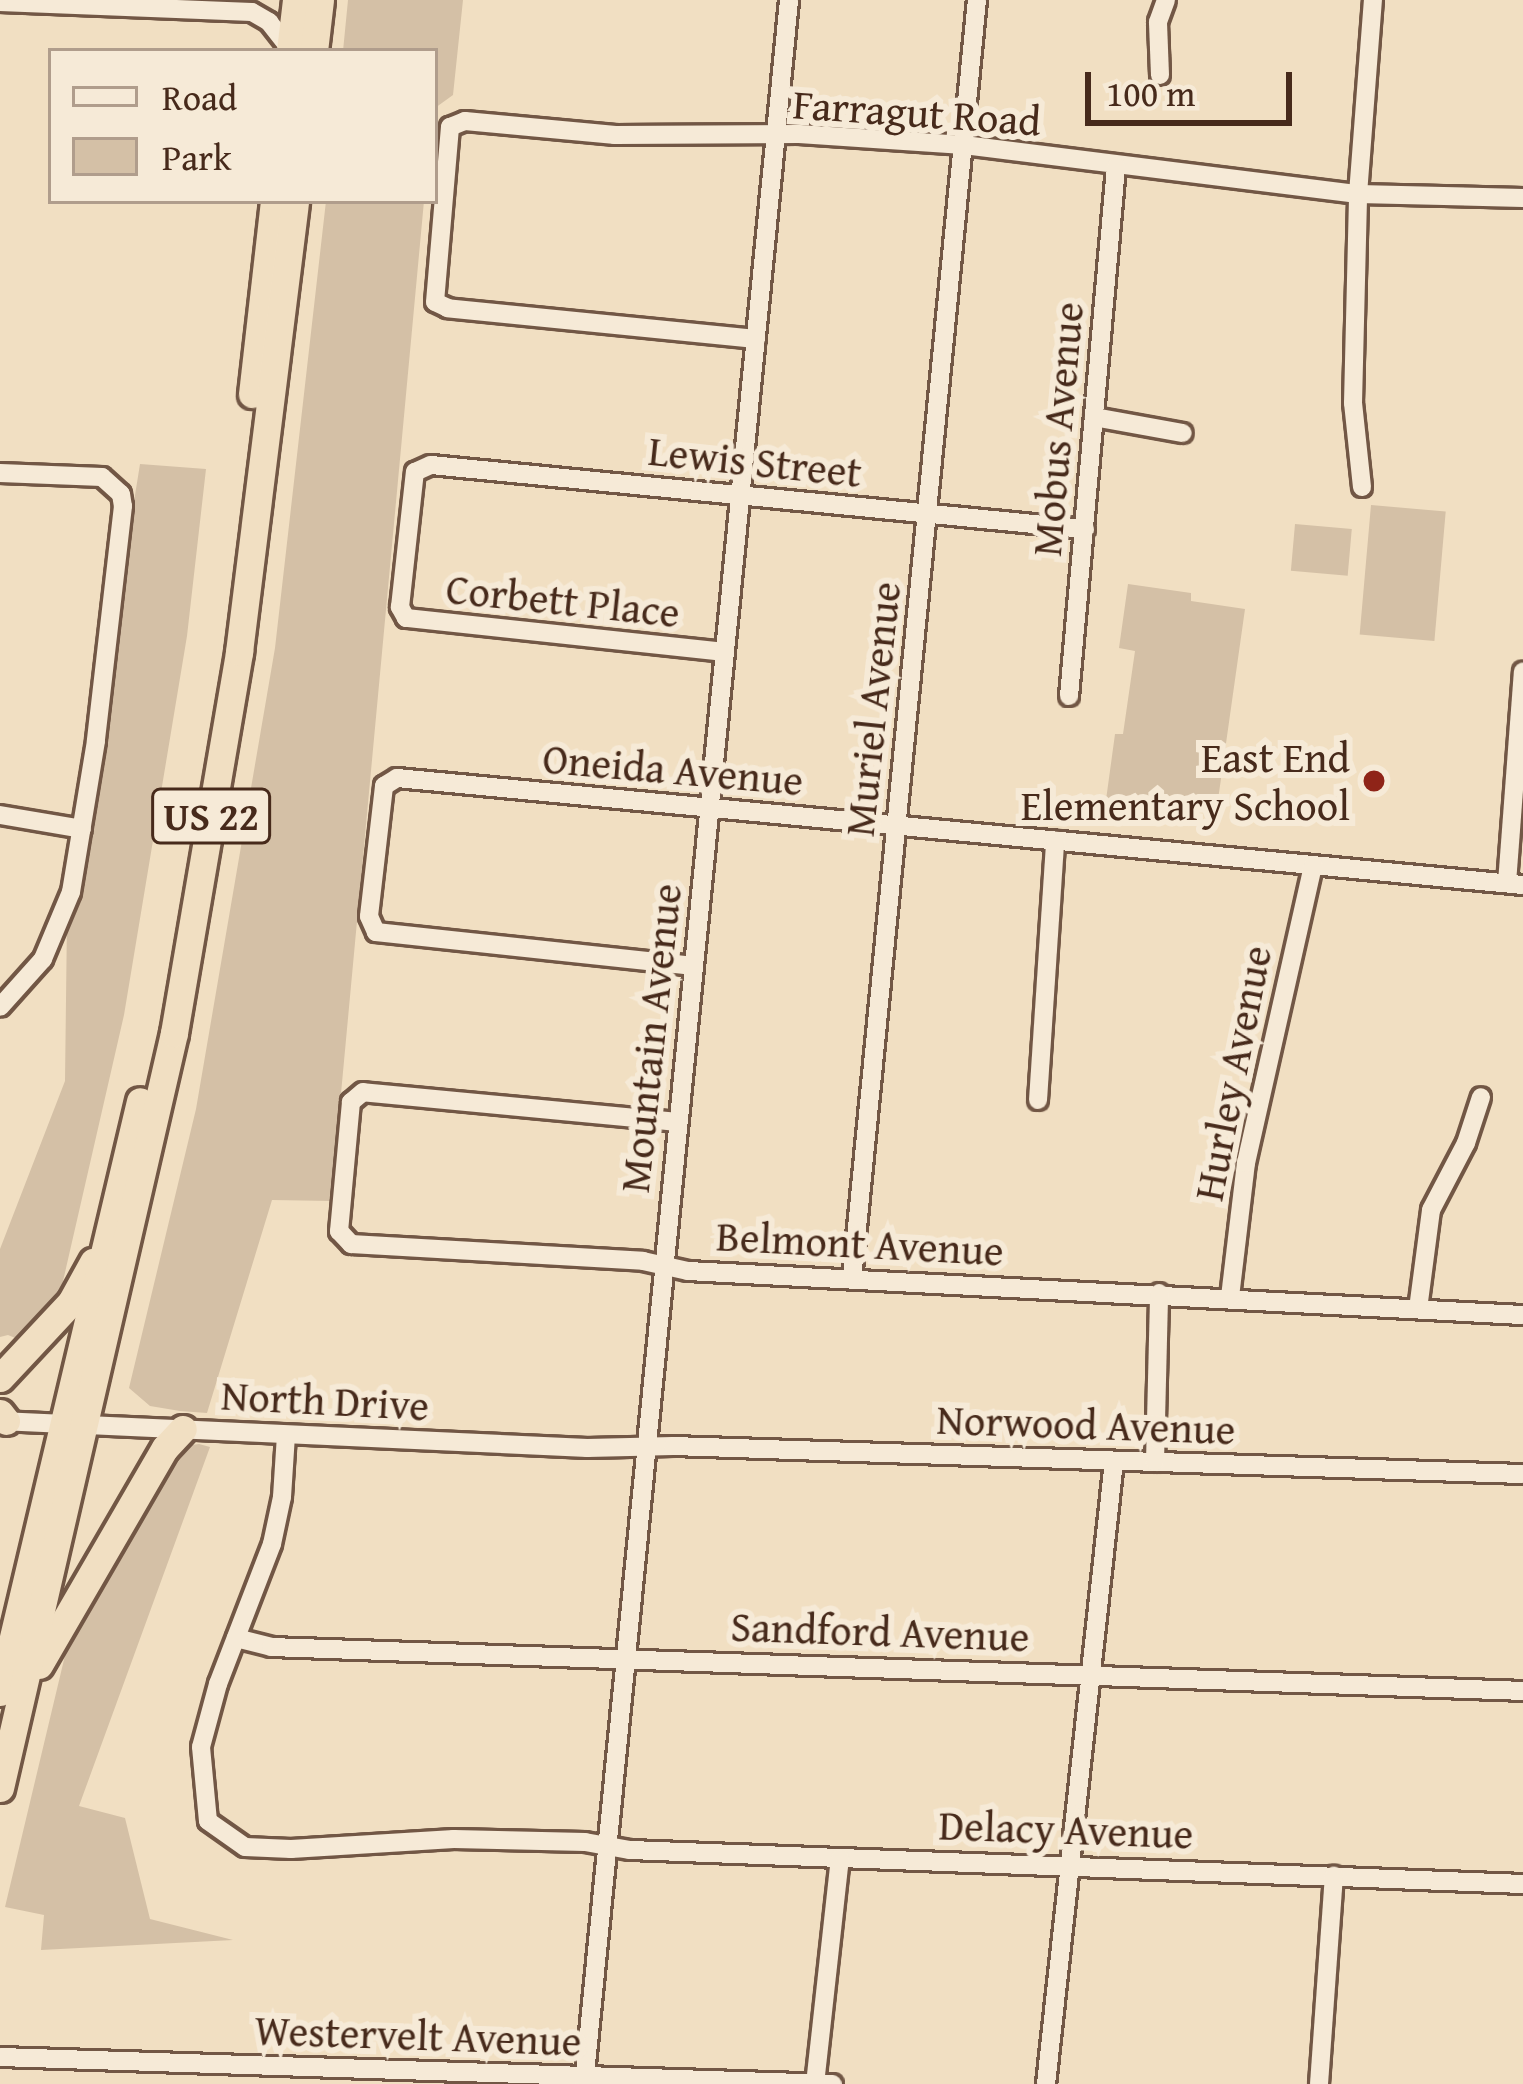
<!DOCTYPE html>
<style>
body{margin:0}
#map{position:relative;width:1523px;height:2084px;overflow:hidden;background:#f1dfc2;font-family:"Gentium Book Plus",serif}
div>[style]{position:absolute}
.green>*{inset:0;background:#d4c0a6;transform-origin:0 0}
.roads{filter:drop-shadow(3px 0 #725745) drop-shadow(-3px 0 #725745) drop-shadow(0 3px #725745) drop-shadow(0 -3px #725745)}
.minor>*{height:18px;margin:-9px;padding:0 9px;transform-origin:9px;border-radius:9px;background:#f6ead7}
.highway>*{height:27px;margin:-13.5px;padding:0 13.5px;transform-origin:13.5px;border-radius:13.5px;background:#f1dfc2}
.dots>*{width:33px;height:33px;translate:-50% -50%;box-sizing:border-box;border:6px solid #f6ead7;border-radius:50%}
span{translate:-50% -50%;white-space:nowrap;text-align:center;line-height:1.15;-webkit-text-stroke:12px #f6ead7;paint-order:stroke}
.shield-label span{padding:3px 9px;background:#f6ead7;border:3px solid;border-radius:9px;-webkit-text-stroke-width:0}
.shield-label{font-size:39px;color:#472a1b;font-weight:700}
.street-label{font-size:42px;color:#472a1b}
.poi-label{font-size:42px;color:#472a1b}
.right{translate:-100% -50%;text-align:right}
.legend{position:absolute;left:48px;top:48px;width:390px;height:156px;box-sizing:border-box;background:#f6ead7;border:3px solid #b09d8c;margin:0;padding:15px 21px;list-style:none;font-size:36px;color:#472a1b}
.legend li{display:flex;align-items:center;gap:24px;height:60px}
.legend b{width:60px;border:3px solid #b09d8c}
.scale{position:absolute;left:1085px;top:72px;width:207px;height:54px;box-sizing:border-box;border:6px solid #472a1b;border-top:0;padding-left:15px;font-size:36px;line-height:42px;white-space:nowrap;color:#472a1b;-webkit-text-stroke:9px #f6ead7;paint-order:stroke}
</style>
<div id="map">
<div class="green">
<div style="clip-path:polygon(348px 0,463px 0,453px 95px,435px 108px,435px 51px,343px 51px)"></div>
<div style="clip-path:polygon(326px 201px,424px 201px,331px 1201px,272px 1200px,207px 1413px,180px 1411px,150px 1406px,129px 1388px,196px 1109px,275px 648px)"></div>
<div style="clip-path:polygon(140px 464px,206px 469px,187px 636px,124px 1015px,47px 1351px,8px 1335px,0 1337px,0 1249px,65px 1081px,67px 919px)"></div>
<div style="left:1371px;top:505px;width:75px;height:130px;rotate:5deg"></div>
<div style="left:1295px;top:524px;width:57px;height:47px;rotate:5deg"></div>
<div style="clip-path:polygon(1128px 584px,1191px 593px,1191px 601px,1245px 609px,1217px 807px,1175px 801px,1173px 809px,1106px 800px,1115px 734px,1123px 734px,1135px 651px,1119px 648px)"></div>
<div style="clip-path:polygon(199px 1444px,210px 1447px,79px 1806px,125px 1818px,150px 1919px,233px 1940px,41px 1950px,44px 1915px,5px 1907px,67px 1647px,184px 1446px)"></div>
</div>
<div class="roads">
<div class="minor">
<div style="left:0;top:2px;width:252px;rotate:2.3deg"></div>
<div style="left:252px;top:12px;width:20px;rotate:30deg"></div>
<div style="left:269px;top:22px;width:34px;rotate:52deg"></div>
<div style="left:1160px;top:75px;width:53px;rotate:-92.2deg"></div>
<div style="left:1158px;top:22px;width:23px;rotate:-70deg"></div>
<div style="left:756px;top:339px;width:310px;rotate:-174.3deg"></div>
<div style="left:448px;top:308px;width:14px;rotate:-155deg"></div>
<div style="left:435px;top:302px;width:176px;rotate:-85.1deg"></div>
<div style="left:450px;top:127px;width:16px;rotate:-22deg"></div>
<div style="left:465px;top:121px;width:151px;rotate:5.3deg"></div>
<div style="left:615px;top:135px;width:184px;rotate:-0.3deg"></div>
<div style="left:799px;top:134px;width:165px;rotate:3.8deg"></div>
<div style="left:964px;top:145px;width:397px;rotate:7.1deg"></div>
<div style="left:1358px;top:194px;width:165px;rotate:1.4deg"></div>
<div style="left:1094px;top:417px;width:90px;rotate:10.2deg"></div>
<div style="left:0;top:473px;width:102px;rotate:2.2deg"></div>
<div style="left:102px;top:477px;width:25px;rotate:42deg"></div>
<div style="left:121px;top:494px;width:12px;rotate:81deg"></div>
<div style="left:123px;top:506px;width:237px;rotate:96.6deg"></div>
<div style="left:96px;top:741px;width:153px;rotate:99.4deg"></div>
<div style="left:71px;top:892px;width:73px;rotate:112.7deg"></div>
<div style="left:43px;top:959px;width:64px;rotate:131.9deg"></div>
<div style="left:1362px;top:487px;width:84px;rotate:-96.1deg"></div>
<div style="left:1353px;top:403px;width:209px;rotate:-88.6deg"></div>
<div style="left:1358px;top:194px;width:195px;rotate:-85.6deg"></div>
<div style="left:725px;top:652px;width:321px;rotate:-173.9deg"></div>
<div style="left:406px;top:618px;width:13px;rotate:-119deg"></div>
<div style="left:400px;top:607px;width:136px;rotate:-83.7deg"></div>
<div style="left:415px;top:472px;width:17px;rotate:-24deg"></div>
<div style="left:431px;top:465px;width:657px;rotate:5.59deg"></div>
<div style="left:1069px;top:696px;width:531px;rotate:-84.92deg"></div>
<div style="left:0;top:815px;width:83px;rotate:9.7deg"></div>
<div style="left:1507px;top:883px;width:212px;rotate:-85.7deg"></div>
<div style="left:694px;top:966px;width:320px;rotate:-173.9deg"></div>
<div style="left:376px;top:932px;width:17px;rotate:-114deg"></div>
<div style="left:369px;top:916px;width:131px;rotate:-83.4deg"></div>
<div style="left:384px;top:786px;width:15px;rotate:-32deg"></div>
<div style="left:397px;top:778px;width:1131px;rotate:5.43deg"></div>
<div style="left:1038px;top:1100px;width:260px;rotate:-86.2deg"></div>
<div style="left:678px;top:1122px;width:316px;rotate:-174.6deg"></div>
<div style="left:363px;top:1092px;width:16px;rotate:140deg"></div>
<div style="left:351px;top:1102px;width:130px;rotate:95.3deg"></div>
<div style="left:339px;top:1231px;width:18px;rotate:47deg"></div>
<div style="left:351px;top:1244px;width:292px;rotate:3.3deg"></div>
<div style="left:643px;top:1261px;width:46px;rotate:12.5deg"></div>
<div style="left:688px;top:1271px;width:836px;rotate:3.02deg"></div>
<div style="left:852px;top:1279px;width:1285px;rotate:-84.42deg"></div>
<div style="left:1230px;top:1297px;width:135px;rotate:-83.2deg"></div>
<div style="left:1246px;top:1163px;width:305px;rotate:-77.3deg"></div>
<div style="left:1418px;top:1309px;width:100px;rotate:-82.5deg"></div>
<div style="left:1431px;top:1210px;width:76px;rotate:-62.4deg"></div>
<div style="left:1466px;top:1143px;width:48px;rotate:-71.9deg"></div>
<div style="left:0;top:1421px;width:588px;rotate:2.63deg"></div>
<div style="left:587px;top:1448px;width:86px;rotate:-1.3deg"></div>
<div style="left:673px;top:1446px;width:850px;rotate:1.89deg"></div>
<div style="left:286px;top:1435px;width:62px;rotate:93.7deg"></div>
<div style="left:282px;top:1497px;width:48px;rotate:102deg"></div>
<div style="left:272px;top:1544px;width:150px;rotate:111.1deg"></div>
<div style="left:218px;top:1684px;width:65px;rotate:105.1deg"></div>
<div style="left:201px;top:1747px;width:74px;rotate:84.6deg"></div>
<div style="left:208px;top:1821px;width:45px;rotate:35.1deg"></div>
<div style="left:245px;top:1847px;width:46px;rotate:2.5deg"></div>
<div style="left:291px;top:1849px;width:163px;rotate:-3.5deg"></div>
<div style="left:454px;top:1839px;width:131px;rotate:1.3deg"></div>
<div style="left:585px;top:1842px;width:46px;rotate:10.1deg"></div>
<div style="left:630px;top:1850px;width:894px;rotate:2.18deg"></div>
<div style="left:1155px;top:1462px;width:169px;rotate:-88.6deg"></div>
<div style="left:236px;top:1638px;width:36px;rotate:14deg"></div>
<div style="left:271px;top:1647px;width:1253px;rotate:2.01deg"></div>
<div style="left:0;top:2057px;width:833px;rotate:1.86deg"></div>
<div style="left:584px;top:2084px;width:2094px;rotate:-84.38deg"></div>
<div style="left:815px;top:2084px;width:227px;rotate:-83.7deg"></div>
<div style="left:1046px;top:2084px;width:627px;rotate:-83.77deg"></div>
<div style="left:1319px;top:2084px;width:209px;rotate:-85.9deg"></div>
</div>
<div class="highway">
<div style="left:290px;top:51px;width:51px;rotate:-83.3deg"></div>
<div style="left:314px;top:51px;width:51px;rotate:-83.3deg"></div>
<div style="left:252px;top:394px;width:194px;rotate:-83.5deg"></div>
<div style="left:0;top:1378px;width:104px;rotate:-46.9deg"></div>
<div style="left:71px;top:1302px;width:46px;rotate:-61.2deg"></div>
<div style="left:0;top:1413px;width:10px;rotate:53deg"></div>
<div style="left:39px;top:1665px;width:251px;rotate:-59.9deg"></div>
<div style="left:165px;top:1448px;width:26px;rotate:-47deg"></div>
<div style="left:0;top:1692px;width:607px;rotate:-76.67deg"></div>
<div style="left:0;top:1788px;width:775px;rotate:-77.02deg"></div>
<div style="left:174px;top:1033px;width:387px;rotate:-80.3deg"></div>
<div style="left:239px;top:652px;width:454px;rotate:-82.9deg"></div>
</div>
</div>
<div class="dots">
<div style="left:1374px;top:781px;background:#8f2418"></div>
</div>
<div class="shield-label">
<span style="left:211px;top:816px">US 22</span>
</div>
<div class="street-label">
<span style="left:917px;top:112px;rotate:4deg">Farragut Road</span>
<span style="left:1057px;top:429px;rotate:-85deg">Mobus Avenue</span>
<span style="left:755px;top:461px;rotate:6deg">Lewis Street</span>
<span style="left:563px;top:600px;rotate:6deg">Corbett Place</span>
<span style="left:872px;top:709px;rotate:-84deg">Muriel Avenue</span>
<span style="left:673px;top:769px;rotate:5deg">Oneida Avenue</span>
<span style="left:650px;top:1038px;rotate:-84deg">Mountain Avenue</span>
<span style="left:1232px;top:1073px;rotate:-79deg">Hurley Avenue</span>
<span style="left:860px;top:1243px;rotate:3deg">Belmont Avenue</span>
<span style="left:325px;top:1400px;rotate:3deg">North Drive</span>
<span style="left:1086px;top:1424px;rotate:2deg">Norwood Avenue</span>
<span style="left:880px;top:1631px;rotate:2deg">Sandford Avenue</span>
<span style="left:1066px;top:1829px;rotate:2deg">Delacy Avenue</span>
<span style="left:418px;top:2035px;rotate:2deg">Westervelt Avenue</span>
</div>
<div class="poi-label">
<span class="right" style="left:1350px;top:781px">East End<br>Elementary School</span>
</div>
<ul class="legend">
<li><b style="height:15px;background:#f6ead7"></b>Road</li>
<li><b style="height:33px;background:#d4c0a6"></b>Park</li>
</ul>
<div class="scale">100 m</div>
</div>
